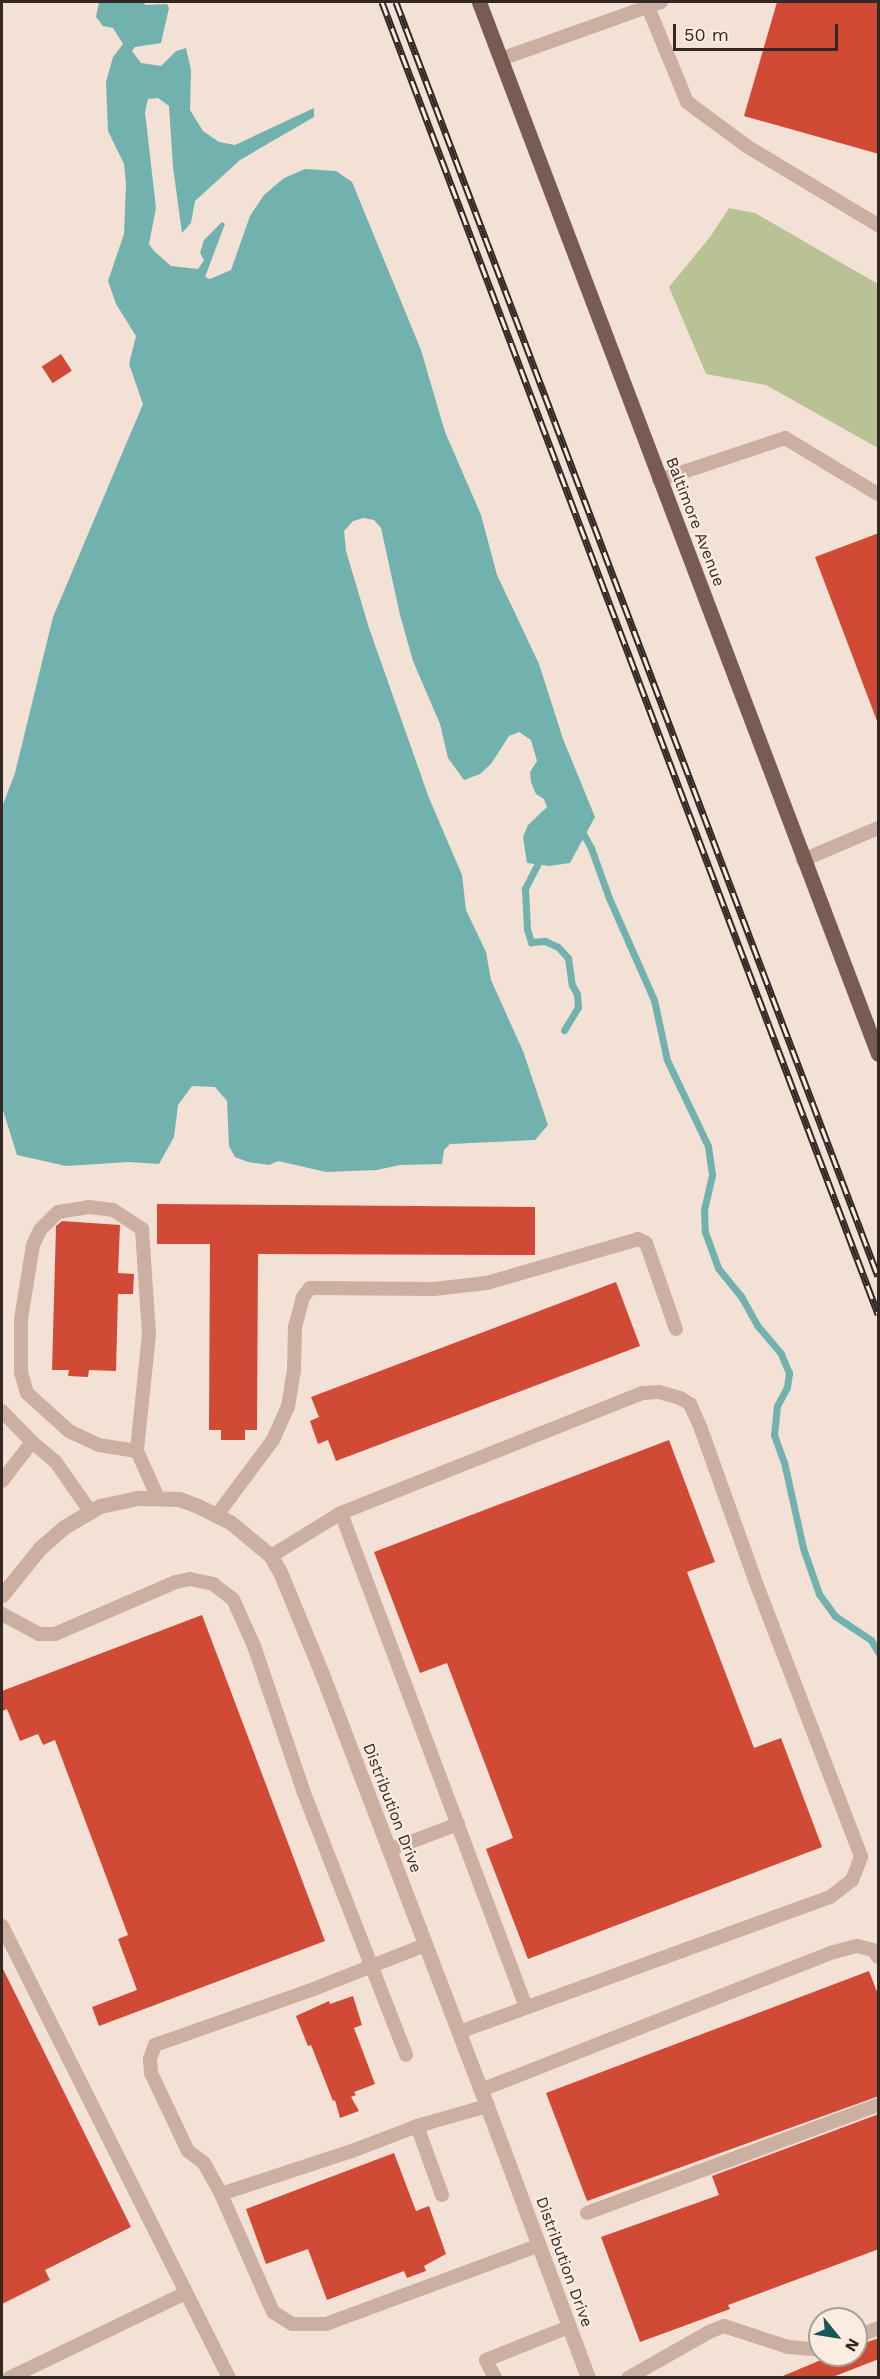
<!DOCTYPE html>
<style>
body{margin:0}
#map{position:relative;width:880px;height:2379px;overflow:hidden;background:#f3e1d5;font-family:"Work Sans",sans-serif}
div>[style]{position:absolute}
.green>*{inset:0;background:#b8c294}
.water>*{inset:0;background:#72b2ae}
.stream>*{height:7px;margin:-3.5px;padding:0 3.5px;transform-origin:3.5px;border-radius:3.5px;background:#72b2ae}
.building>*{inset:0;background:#d14a35;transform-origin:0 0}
.service>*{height:14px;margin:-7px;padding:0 7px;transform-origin:7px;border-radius:7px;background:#cbafa0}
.minor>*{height:15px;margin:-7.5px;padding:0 7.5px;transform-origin:7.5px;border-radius:7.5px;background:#cbafa0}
.primary>*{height:15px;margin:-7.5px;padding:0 7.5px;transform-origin:7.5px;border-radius:7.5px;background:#785c53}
.rail>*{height:7px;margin-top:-3.5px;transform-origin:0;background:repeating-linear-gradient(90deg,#faece1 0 14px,#342824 0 28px);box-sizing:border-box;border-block:2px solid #342824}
span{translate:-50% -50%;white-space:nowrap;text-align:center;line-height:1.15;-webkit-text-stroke:4.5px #faece1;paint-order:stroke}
.street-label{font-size:16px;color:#342824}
.frame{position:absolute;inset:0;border:3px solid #342824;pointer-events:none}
.north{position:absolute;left:808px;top:2307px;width:60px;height:60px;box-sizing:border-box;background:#faece1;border:2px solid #ab9e95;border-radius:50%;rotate:120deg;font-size:16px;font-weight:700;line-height:24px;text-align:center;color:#342824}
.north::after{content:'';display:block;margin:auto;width:21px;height:27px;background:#175956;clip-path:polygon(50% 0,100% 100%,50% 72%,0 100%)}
.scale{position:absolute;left:673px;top:24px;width:165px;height:27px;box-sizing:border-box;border:3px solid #342824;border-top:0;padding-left:8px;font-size:18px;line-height:21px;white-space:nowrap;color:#342824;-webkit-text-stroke:4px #faece1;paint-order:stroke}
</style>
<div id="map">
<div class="green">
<div style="clip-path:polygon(729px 208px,755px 213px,878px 284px,878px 448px,766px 385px,706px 374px,669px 287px,710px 237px)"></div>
</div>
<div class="water">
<div style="clip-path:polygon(99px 2px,142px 2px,146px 5px,167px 4px,169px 8px,161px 43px,135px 47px,132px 51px,141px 63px,161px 66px,176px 51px,186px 48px,191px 70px,190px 110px,203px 131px,219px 142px,235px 145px,314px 108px,314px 117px,240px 160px,195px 201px,191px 223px,182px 233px,173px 167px,169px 106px,158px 98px,148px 99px,145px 112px,156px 208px,149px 244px,154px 251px,171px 266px,198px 269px,204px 260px,200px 253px,204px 240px,222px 222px,225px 224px,205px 277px,210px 279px,231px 270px,250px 216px,264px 195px,284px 178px,305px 169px,336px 171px,352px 182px,421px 350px,445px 432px,481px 515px,497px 575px,539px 664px,563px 739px,595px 817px,570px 863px,549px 866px,527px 863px,523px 837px,528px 825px,547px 807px,544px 799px,536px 794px,531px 782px,530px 772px,537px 761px,531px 740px,519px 732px,509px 736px,491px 764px,480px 774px,464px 780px,448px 758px,440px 724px,413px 661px,400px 615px,381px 528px,374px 520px,364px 518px,353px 521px,344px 531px,346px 551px,369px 628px,429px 798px,462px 875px,466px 910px,486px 952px,491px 980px,523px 1051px,548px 1125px,535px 1140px,450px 1144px,444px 1150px,442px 1164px,400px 1165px,377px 1170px,326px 1172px,278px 1161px,269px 1165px,248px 1162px,235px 1157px,229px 1146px,227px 1101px,215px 1087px,192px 1086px,178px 1105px,174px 1137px,159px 1164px,129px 1162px,66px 1166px,17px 1155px,2px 1107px,2px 807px,15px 773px,53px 617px,143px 404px,129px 364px,136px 336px,116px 304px,108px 281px,124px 234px,126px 184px,124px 164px,108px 131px,106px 82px,113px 57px,123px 44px,113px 28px,103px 26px,96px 17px)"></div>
</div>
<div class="stream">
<div style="left:580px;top:828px;width:23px;rotate:61deg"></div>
<div style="left:591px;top:848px;width:53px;rotate:70.2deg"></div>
<div style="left:609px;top:898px;width:111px;rotate:66.2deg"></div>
<div style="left:654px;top:1000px;width:61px;rotate:77.8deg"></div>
<div style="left:667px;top:1060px;width:95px;rotate:64.5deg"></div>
<div style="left:708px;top:1146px;width:29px;rotate:82deg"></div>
<div style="left:712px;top:1175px;width:35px;rotate:103deg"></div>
<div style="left:704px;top:1209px;width:23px;rotate:88deg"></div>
<div style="left:705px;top:1232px;width:38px;rotate:70deg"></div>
<div style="left:718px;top:1268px;width:36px;rotate:51deg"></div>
<div style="left:741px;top:1296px;width:33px;rotate:61deg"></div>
<div style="left:757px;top:1325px;width:38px;rotate:50deg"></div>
<div style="left:781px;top:1354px;width:21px;rotate:67deg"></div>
<div style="left:789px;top:1373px;width:14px;rotate:98deg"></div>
<div style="left:787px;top:1387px;width:21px;rotate:118deg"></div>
<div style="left:777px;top:1406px;width:29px;rotate:96deg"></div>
<div style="left:774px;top:1435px;width:29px;rotate:70deg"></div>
<div style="left:784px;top:1462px;width:88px;rotate:77.5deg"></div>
<div style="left:803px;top:1548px;width:49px;rotate:70.8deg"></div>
<div style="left:819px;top:1594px;width:27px;rotate:54deg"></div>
<div style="left:835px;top:1616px;width:43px;rotate:33.7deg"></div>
<div style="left:871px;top:1640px;width:14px;rotate:60deg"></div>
<div style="left:537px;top:865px;width:27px;rotate:117deg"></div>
<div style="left:525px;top:889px;width:40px;rotate:87.1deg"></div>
<div style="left:527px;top:929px;width:14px;rotate:73deg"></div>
<div style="left:531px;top:942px;width:14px;rotate:-4deg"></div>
<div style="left:545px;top:941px;width:14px;rotate:25deg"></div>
<div style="left:558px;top:947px;width:15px;rotate:48deg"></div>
<div style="left:568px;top:958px;width:27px;rotate:82deg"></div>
<div style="left:572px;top:985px;width:10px;rotate:61deg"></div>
<div style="left:577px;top:994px;width:13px;rotate:86deg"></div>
<div style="left:578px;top:1007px;width:27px;rotate:121deg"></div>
</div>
<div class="building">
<div style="clip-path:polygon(777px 2px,879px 2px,879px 154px,744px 116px)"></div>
<div style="left:61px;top:354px;width:20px;height:23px;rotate:57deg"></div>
<div style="clip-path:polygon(879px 533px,879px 721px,877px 721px,815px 557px)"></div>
<div style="clip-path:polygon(157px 1204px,535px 1207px,535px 1255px,258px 1254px,257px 1430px,245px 1430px,245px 1440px,221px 1440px,221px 1430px,209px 1430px,210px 1244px,157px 1244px)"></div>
<div style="clip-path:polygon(62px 1221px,120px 1225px,118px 1273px,134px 1274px,133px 1294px,118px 1294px,116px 1371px,89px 1370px,88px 1377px,68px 1376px,69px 1370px,52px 1370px,56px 1226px)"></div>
<div style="clip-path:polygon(616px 1282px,640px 1346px,336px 1461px,328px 1440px,318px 1444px,310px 1421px,319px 1417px,311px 1397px)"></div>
<div style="clip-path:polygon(669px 1440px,715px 1562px,687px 1572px,754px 1748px,781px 1738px,822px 1847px,528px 1959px,486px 1849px,513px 1838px,447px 1663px,420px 1673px,374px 1552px)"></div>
<div style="clip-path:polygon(202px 1615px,325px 1941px,99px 2026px,92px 2007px,137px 1990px,118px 1939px,128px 1935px,55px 1740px,43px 1745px,38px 1734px,20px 1741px,7px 1709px,2px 1711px,2px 1691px)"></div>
<div style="clip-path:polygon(2px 1967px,131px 2227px,45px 2270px,50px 2280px,2px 2304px)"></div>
<div style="clip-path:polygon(869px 1971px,879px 1997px,879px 2096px,587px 2201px,546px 2093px)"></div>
<div style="clip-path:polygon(353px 1996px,362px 2025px,354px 2028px,375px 2084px,354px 2092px,356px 2095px,351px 2097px,359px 2111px,340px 2118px,335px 2100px,333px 2101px,311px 2045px,308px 2046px,296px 2016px,329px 2001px,330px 2004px)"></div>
<div style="clip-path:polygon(879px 2114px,879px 2249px,728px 2305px,730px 2309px,640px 2342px,601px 2237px,719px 2195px,712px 2176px)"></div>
<div style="clip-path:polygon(394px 2153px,416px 2211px,429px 2206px,446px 2254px,424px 2266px,426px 2271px,407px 2278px,404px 2271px,327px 2300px,308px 2249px,266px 2264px,246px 2209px)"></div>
<div style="clip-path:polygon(879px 2338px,879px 2359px,830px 2378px,778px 2378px,833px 2355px,856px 2355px,856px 2346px)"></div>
</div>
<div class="service">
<div style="left:646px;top:2px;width:108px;rotate:67.7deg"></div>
<div style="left:687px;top:102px;width:76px;rotate:36.4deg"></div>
<div style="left:748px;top:147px;width:152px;rotate:31deg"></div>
<div style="left:501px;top:59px;width:170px;rotate:-19.6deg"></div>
<div style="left:659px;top:480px;width:133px;rotate:-18.4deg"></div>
<div style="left:785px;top:438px;width:109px;rotate:31.1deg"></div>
<div style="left:803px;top:860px;width:82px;rotate:-23.1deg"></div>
<div style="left:89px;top:1207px;width:24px;rotate:7deg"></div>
<div style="left:113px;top:1210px;width:35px;rotate:33deg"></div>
<div style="left:142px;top:1229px;width:105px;rotate:86.2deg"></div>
<div style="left:149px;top:1334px;width:118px;rotate:95.9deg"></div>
<div style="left:137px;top:1451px;width:38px;rotate:-171deg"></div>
<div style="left:99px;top:1445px;width:33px;rotate:-155deg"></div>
<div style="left:69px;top:1431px;width:57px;rotate:-137.9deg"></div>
<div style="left:27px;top:1393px;width:22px;rotate:-106deg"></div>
<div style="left:21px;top:1372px;width:53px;rotate:-90deg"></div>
<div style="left:21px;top:1319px;width:75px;rotate:-80.8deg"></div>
<div style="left:33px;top:1245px;width:17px;rotate:-65deg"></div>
<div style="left:40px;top:1230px;width:25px;rotate:-45deg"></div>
<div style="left:58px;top:1212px;width:31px;rotate:-9deg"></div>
<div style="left:2px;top:1411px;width:43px;rotate:45.9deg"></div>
<div style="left:137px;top:1451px;width:51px;rotate:65.9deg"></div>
<div style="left:2px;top:1481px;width:49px;rotate:-52.4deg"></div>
<div style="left:32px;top:1442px;width:30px;rotate:40deg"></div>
<div style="left:55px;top:1461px;width:61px;rotate:55deg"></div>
<div style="left:341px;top:1513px;width:528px;rotate:69.47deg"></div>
<div style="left:217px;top:1515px;width:94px;rotate:-53.3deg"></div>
<div style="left:273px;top:1440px;width:36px;rotate:-66deg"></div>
<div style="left:288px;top:1407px;width:36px;rotate:-81deg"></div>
<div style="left:294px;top:1371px;width:44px;rotate:-88.7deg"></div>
<div style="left:295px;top:1327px;width:31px;rotate:-75deg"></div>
<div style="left:303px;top:1297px;width:11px;rotate:-52deg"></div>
<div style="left:310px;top:1288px;width:124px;rotate:0.5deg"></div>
<div style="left:434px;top:1289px;width:53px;rotate:-6.5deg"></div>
<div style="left:487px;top:1283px;width:157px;rotate:-16.2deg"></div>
<div style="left:638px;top:1239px;width:9px;rotate:27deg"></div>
<div style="left:646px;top:1243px;width:91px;rotate:70.8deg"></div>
<div style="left:271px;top:1556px;width:82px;rotate:-31.6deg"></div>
<div style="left:341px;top:1513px;width:325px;rotate:-21.7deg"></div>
<div style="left:643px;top:1393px;width:16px;rotate:-4deg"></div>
<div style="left:659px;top:1392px;width:22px;rotate:16deg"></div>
<div style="left:680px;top:1398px;width:12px;rotate:31deg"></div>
<div style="left:690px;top:1404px;width:27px;rotate:66deg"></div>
<div style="left:701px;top:1429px;width:169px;rotate:70.3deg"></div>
<div style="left:758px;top:1588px;width:288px;rotate:69deg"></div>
<div style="left:861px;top:1857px;width:25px;rotate:111deg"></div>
<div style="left:852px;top:1880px;width:28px;rotate:142deg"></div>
<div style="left:830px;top:1897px;width:395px;rotate:160deg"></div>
<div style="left:2px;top:1614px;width:42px;rotate:28.4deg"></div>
<div style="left:39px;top:1634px;width:16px"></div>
<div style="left:55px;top:1634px;width:132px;rotate:-23.3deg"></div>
<div style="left:176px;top:1582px;width:14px;rotate:-12deg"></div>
<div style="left:190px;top:1579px;width:24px;rotate:12deg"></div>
<div style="left:213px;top:1584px;width:25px;rotate:37deg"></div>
<div style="left:233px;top:1599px;width:51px;rotate:65.9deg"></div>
<div style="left:254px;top:1646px;width:155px;rotate:71.2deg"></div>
<div style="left:304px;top:1793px;width:281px;rotate:68.7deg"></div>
<div style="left:389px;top:1850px;width:74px;rotate:-20.6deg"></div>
<div style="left:2px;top:1926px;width:506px;rotate:63.33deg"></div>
<div style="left:425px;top:1945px;width:119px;rotate:158.4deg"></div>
<div style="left:314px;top:1989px;width:169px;rotate:160.6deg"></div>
<div style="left:155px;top:2045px;width:15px;rotate:110deg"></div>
<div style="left:150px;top:2059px;width:14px;rotate:86deg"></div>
<div style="left:151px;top:2073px;width:86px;rotate:64.6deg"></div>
<div style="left:188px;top:2151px;width:20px;rotate:37deg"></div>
<div style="left:204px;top:2163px;width:35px;rotate:61deg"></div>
<div style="left:221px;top:2194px;width:129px;rotate:66.2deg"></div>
<div style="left:273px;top:2312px;width:22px;rotate:32deg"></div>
<div style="left:292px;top:2324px;width:34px"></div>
<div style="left:326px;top:2324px;width:227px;rotate:-20.3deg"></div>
<div style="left:481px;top:2090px;width:379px;rotate:-21.4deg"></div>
<div style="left:834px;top:1952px;width:24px;rotate:-15deg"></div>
<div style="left:857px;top:1946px;width:16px;rotate:14deg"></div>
<div style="left:873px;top:1950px;width:9px;rotate:54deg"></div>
<div style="left:221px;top:2194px;width:138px;rotate:-18.2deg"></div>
<div style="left:352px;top:2151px;width:70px;rotate:-21deg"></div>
<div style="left:442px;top:2195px;width:73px;rotate:-109.9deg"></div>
<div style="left:417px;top:2126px;width:73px;rotate:-15.9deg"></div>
<div style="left:587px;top:2213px;width:310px;rotate:-20.4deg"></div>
<div style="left:856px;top:2337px;width:24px;rotate:-22deg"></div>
<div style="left:9px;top:2378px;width:196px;rotate:-25.7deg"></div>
<div style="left:495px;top:2378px;width:20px;rotate:-117deg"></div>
<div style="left:486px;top:2360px;width:89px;rotate:-21.7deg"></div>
<div style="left:628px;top:2378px;width:93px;rotate:-29.6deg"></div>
<div style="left:709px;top:2332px;width:16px;rotate:-22deg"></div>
<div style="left:724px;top:2326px;width:67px;rotate:18.2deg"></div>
<div style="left:788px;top:2347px;width:32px;rotate:5deg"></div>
</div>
<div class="minor">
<div style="left:2px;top:1595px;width:60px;rotate:-51deg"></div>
<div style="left:40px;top:1548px;width:32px;rotate:-41deg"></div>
<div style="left:64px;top:1527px;width:42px;rotate:-30.3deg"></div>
<div style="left:100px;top:1506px;width:38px;rotate:-12deg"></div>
<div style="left:137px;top:1498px;width:42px;rotate:1.4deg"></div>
<div style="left:179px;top:1499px;width:20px;rotate:20deg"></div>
<div style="left:198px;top:1506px;width:36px;rotate:27deg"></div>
<div style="left:230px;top:1522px;width:53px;rotate:39.7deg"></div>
<div style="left:271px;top:1556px;width:18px;rotate:61deg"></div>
<div style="left:280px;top:1572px;width:110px;rotate:67.6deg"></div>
<div style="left:322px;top:1674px;width:462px;rotate:69.1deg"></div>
<div style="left:487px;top:2106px;width:290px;rotate:69.6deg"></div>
</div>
<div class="primary">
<div style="left:479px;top:2px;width:1125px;rotate:69.23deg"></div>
</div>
<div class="rail">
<div style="left:382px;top:2px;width:1403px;rotate:69.29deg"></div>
<div style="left:396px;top:2px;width:1362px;rotate:69.28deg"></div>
</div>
<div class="street-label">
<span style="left:695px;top:522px;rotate:69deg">Baltimore Avenue</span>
<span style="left:392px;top:1808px;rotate:69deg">Distribution Drive</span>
<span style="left:564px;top:2262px;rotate:70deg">Distribution Drive</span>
</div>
<div class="frame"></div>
<div class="north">N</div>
<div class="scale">50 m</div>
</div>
